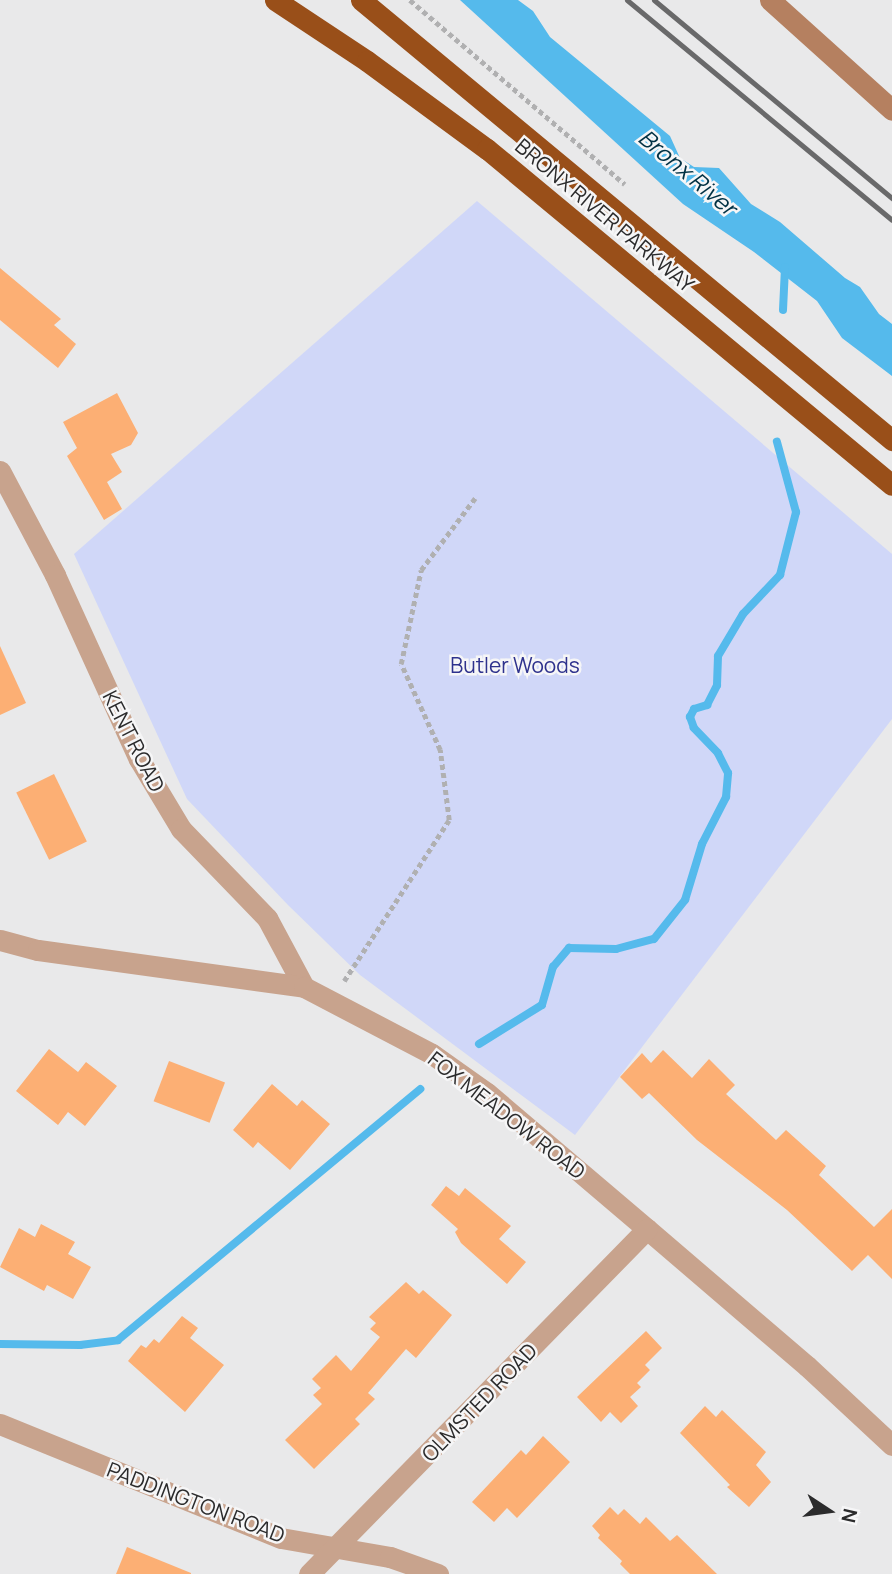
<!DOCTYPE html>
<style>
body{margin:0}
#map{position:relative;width:892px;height:1574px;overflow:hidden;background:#e9e9ea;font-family:Manrope,sans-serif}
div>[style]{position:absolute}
.green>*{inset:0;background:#d0d7f8}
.water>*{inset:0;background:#55baec}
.stream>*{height:8px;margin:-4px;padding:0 4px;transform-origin:4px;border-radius:4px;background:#55baec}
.building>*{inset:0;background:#fcaf74;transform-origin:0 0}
.path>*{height:4.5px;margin-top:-2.25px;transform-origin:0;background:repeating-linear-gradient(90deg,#b0b0b1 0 5px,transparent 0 8.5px)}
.street>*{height:21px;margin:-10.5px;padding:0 10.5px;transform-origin:10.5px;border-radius:10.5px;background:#c8a38d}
.secondary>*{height:21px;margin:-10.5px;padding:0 10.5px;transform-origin:10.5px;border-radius:10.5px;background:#b58060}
.highway>*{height:21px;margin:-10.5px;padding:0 10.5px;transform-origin:10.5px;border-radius:10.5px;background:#994f19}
.rail>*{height:5px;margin:-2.5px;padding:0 2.5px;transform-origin:2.5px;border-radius:2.5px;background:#69696a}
span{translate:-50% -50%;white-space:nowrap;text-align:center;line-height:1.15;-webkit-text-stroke:5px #f6f6f7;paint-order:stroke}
.street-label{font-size:21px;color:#2b2b2c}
.park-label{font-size:21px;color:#2e328d}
.water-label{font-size:23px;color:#013144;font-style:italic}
.north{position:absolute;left:794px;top:1476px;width:70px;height:70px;-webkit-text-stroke:5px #f6f6f7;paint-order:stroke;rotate:103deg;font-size:19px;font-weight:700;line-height:28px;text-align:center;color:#2b2b2c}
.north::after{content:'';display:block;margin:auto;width:24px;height:32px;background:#2b2b2c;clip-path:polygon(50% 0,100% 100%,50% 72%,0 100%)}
</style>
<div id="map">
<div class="green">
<div style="clip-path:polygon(477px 201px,892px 554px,892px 719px,575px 1135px,360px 975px,288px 905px,187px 799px,74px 554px)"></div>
</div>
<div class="water">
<div style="clip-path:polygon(460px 0,518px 0,533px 11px,550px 37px,670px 136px,680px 158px,694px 167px,719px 168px,751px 204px,780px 222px,845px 278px,860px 287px,879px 314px,892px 324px,892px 376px,842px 338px,817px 301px,754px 252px,683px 204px)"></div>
</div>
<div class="stream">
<div style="left:783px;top:310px;width:43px;rotate:-87.3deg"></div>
<div style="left:479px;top:1044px;width:74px;rotate:-31.8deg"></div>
<div style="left:542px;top:1005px;width:40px;rotate:-74deg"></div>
<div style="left:553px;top:967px;width:25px;rotate:-50deg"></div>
<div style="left:569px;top:948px;width:47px;rotate:1.2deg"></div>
<div style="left:616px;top:949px;width:39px;rotate:-15deg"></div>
<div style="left:654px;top:939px;width:50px;rotate:-51.5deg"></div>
<div style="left:685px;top:900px;width:59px;rotate:-73.1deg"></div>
<div style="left:702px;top:844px;width:53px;rotate:-62.9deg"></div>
<div style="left:726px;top:797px;width:24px;rotate:-85deg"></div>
<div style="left:728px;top:773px;width:22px;rotate:-117deg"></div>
<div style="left:718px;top:753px;width:35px;rotate:-134deg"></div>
<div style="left:694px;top:728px;width:12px;rotate:-110deg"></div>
<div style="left:690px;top:717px;width:9px;rotate:-63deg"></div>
<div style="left:694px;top:709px;width:14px;rotate:-17deg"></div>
<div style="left:707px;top:705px;width:22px;rotate:-63deg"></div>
<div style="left:717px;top:685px;width:29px;rotate:-88deg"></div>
<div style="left:718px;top:656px;width:49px;rotate:-59.2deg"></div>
<div style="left:743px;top:614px;width:54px;rotate:-46.5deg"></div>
<div style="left:780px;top:575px;width:65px;rotate:-75.7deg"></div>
<div style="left:796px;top:512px;width:73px;rotate:-105.2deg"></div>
<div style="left:0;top:1344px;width:80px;rotate:0.7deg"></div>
<div style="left:80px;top:1345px;width:38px;rotate:-7deg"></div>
<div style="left:118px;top:1340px;width:393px;rotate:-39.7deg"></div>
</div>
<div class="building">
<div style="clip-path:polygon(0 268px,61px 319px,54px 325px,76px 344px,58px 368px,0 320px)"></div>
<div style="clip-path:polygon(117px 393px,138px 433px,131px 445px,111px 454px,122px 472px,107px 482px,122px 509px,104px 520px,67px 456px,77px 448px,63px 422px)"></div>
<div style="clip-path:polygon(0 646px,26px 703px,0 715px)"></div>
<div style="left:54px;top:774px;width:75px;height:42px;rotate:64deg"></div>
<div style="clip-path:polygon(49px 1049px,78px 1072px,86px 1062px,117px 1086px,85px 1126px,68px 1112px,58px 1125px,16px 1091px)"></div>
<div style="clip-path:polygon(663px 1050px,692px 1078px,709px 1059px,735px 1085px,726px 1094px,776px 1140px,786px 1130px,826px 1166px,819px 1175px,874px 1227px,892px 1209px,892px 1279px,868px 1255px,852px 1271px,787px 1210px,697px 1140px,649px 1093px,642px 1099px,620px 1077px,642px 1053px,651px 1063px)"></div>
<div style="left:169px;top:1061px;width:60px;height:43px;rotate:21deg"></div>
<div style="clip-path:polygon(272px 1084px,297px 1106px,302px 1100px,330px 1124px,290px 1170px,258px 1142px,253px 1148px,233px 1130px)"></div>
<div style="clip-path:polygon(446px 1186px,459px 1196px,465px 1188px,511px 1226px,499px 1239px,526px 1262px,507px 1284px,461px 1243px,455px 1232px,458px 1229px,431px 1205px)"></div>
<div style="clip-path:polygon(41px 1224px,75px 1242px,68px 1254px,91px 1267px,73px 1299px,47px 1285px,44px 1291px,0 1267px,19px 1228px,35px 1237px)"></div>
<div style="clip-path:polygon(406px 1282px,419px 1294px,423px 1290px,452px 1315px,416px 1358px,406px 1349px,368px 1393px,375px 1399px,355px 1419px,360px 1424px,314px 1469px,285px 1440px,322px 1404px,313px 1395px,321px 1388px,312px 1379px,336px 1355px,351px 1371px,380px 1337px,370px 1329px,376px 1323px,369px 1317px)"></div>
<div style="clip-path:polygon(182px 1316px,198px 1328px,190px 1338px,224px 1365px,185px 1412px,128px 1361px,141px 1345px,146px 1348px,154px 1339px,159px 1343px)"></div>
<div style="clip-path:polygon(646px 1331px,662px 1348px,645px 1365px,650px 1370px,637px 1383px,641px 1387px,630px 1397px,638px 1406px,621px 1423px,610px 1412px,601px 1422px,577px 1397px)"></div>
<div style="clip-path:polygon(705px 1406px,716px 1417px,722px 1410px,766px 1452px,756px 1465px,771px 1482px,749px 1507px,727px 1487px,730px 1485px,680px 1433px)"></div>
<div style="clip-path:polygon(543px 1436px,570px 1462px,517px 1518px,507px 1508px,494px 1522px,472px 1502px,521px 1450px,526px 1455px)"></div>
<div style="clip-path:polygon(610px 1507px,618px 1515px,624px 1509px,640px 1524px,646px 1517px,670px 1541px,677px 1535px,717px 1574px,630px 1574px,620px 1564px,622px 1561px,598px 1538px,600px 1535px,592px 1526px)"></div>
<div style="clip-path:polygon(127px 1547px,191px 1573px,191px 1574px,116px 1574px)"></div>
</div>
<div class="path">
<div style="left:410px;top:0;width:283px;rotate:40.6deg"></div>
<div style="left:344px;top:981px;width:192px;rotate:-56.9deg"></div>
<div style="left:449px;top:820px;width:71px;rotate:-97.3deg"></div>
<div style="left:440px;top:750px;width:94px;rotate:-114.4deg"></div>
<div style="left:401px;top:664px;width:96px;rotate:-78deg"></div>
<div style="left:421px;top:570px;width:90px;rotate:-53.1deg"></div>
</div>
<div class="street">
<div style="left:0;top:471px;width:118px;rotate:62.1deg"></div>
<div style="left:55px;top:575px;width:202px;rotate:65.5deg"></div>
<div style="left:139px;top:759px;width:82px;rotate:59deg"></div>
<div style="left:181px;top:829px;width:124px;rotate:46deg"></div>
<div style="left:267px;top:918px;width:78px;rotate:61.8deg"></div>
<div style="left:0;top:940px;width:39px;rotate:15deg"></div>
<div style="left:38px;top:950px;width:269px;rotate:7.9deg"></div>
<div style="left:304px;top:987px;width:144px;rotate:27.6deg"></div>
<div style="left:432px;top:1054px;width:67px;rotate:35.3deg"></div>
<div style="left:487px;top:1093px;width:210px;rotate:40.4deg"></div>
<div style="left:647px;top:1229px;width:211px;rotate:40.6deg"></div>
<div style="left:807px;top:1366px;width:116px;rotate:42.9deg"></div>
<div style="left:0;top:1424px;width:303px;rotate:22.1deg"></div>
<div style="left:281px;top:1538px;width:111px;rotate:9.9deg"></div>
<div style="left:390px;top:1557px;width:51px;rotate:19.5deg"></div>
<div style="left:309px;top:1574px;width:483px;rotate:-45.6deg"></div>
</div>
<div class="secondary">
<div style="left:770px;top:0;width:164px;rotate:42deg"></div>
</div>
<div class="highway">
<div style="left:275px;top:0;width:110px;rotate:33.5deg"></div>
<div style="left:367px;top:61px;width:149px;rotate:36.3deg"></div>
<div style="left:487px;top:149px;width:526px;rotate:39.68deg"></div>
<div style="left:361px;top:0;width:690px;rotate:39.65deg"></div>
</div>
<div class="rail">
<div style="left:627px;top:0;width:344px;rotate:39.7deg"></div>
<div style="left:654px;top:0;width:310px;rotate:39.8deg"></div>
</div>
<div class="street-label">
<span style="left:605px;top:215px;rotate:40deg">BRONX RIVER PARKWAY</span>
<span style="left:134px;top:741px;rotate:63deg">KENT ROAD</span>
<span style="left:507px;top:1115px;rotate:38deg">FOX MEADOW ROAD</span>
<span style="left:479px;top:1402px;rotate:-46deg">OLMSTED ROAD</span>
<span style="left:196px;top:1502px;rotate:21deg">PADDINGTON ROAD</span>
</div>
<div class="park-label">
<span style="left:515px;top:665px">Butler Woods</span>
</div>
<div class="water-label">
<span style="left:688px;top:172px;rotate:40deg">Bronx River</span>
</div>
<div class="north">N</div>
</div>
